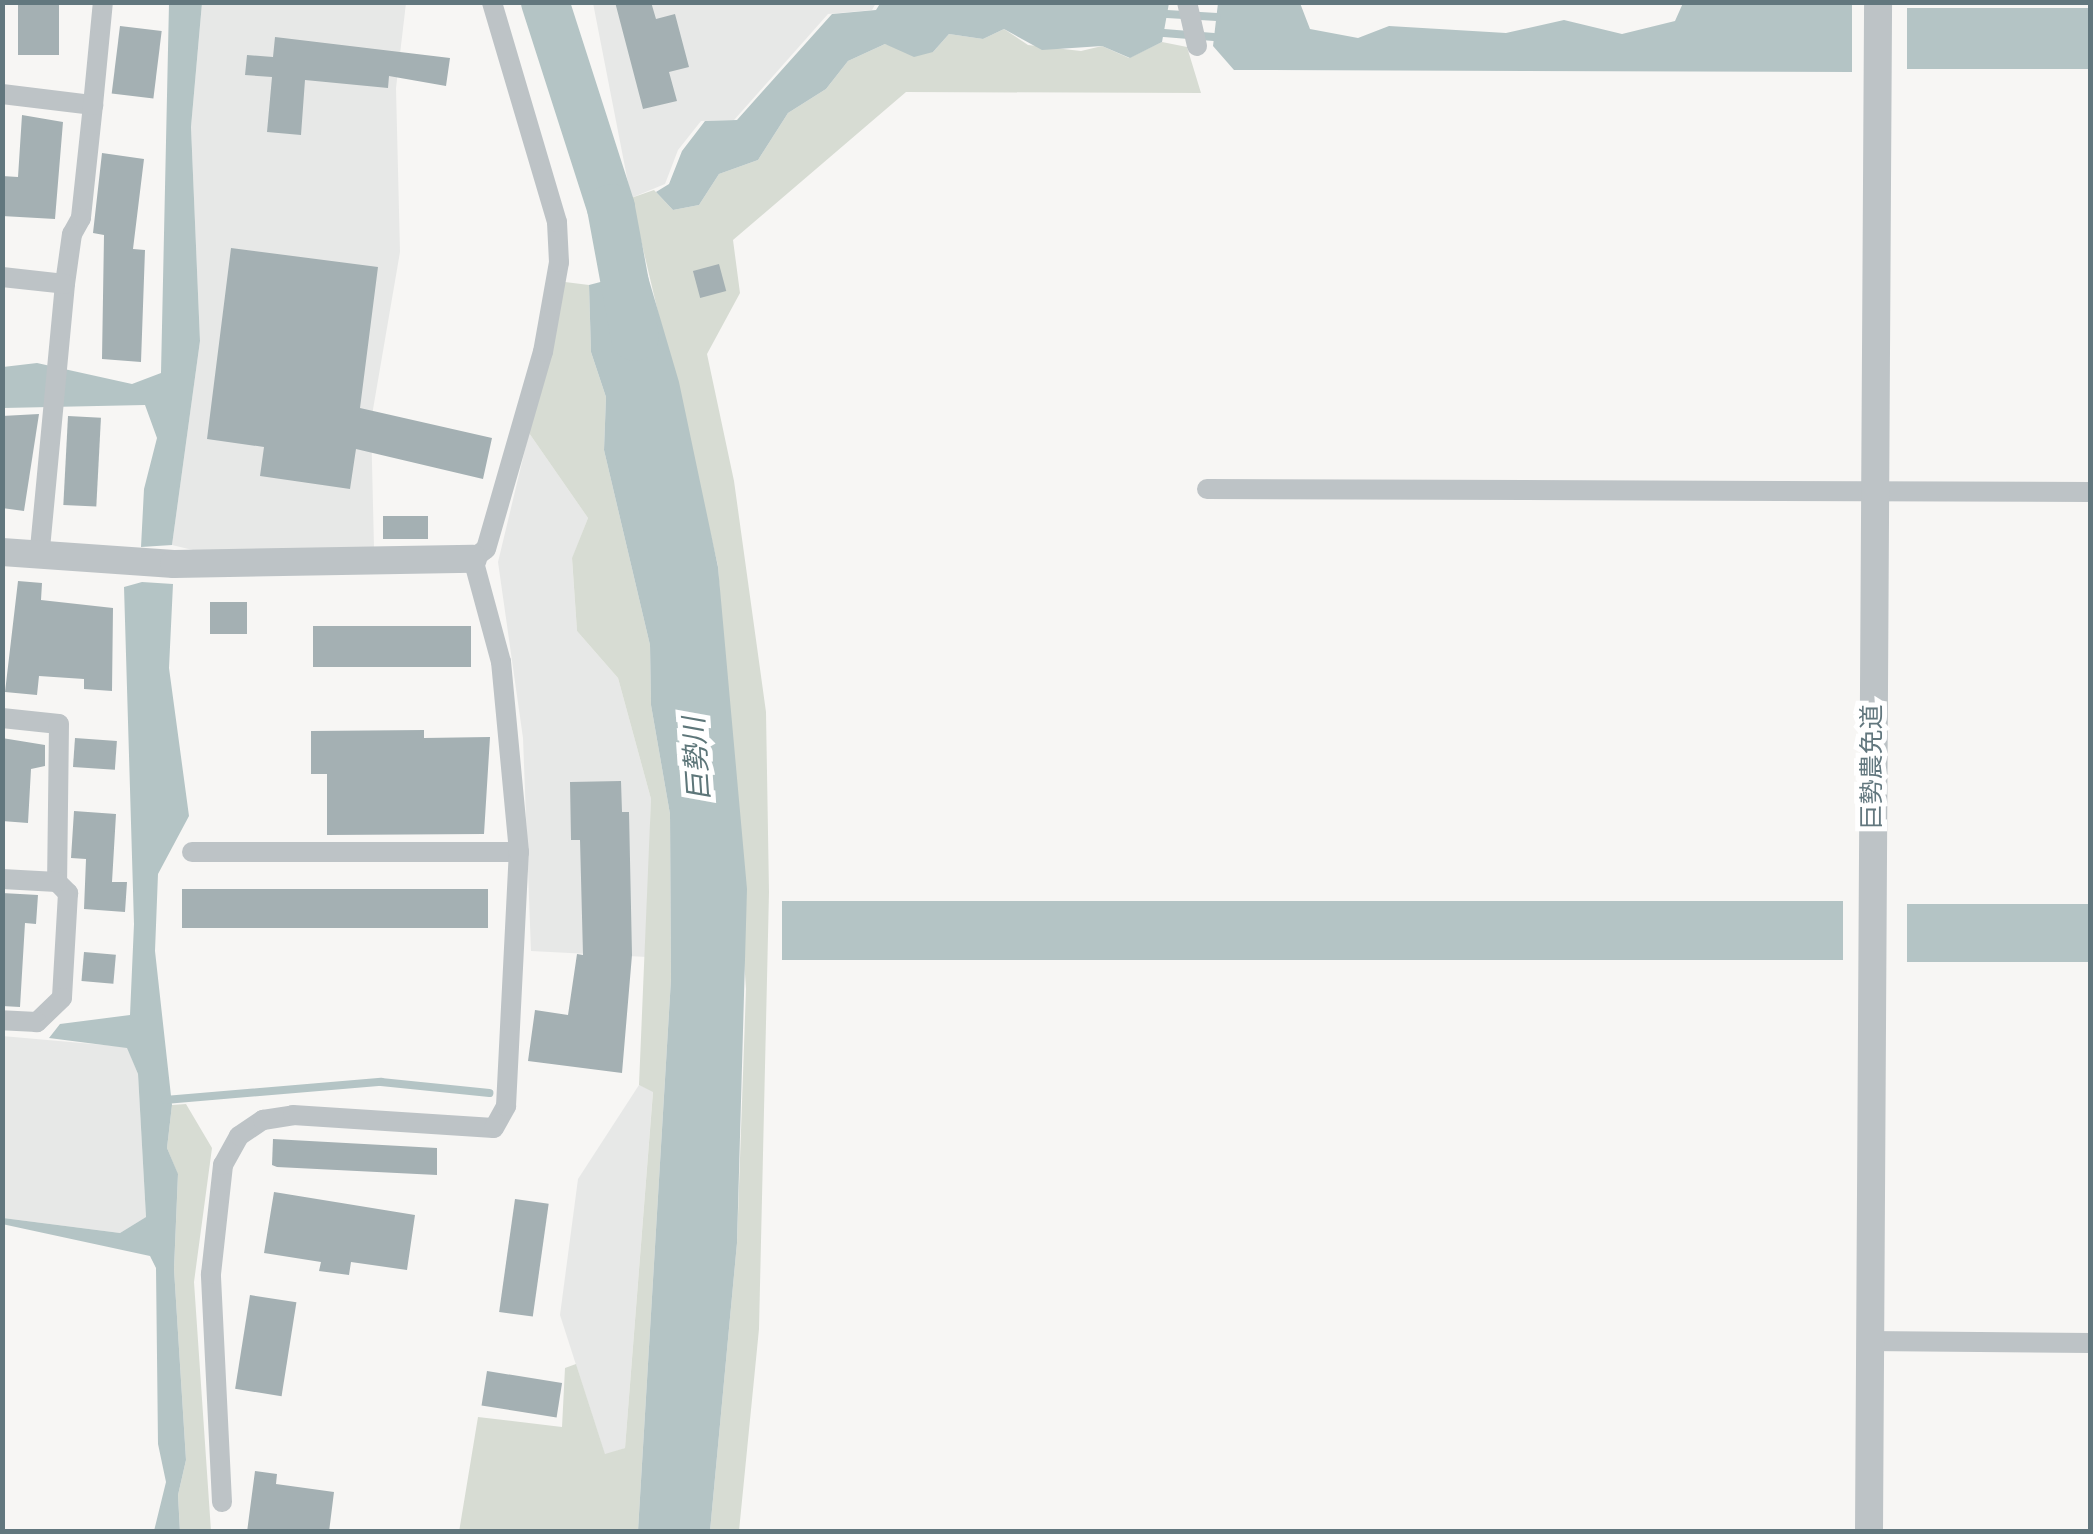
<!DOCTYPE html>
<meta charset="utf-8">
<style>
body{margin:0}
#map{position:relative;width:2093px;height:1534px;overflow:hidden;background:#f7f6f4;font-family:Signika,"Noto Sans JP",sans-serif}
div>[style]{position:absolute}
.built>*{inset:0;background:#e7e8e7}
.green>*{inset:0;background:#d7dcd3}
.water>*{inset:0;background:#b4c4c5;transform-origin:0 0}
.stream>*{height:8px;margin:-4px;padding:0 4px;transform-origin:4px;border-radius:4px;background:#b4c4c5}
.river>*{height:48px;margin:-24px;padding:0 24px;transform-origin:24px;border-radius:24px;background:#b4c4c5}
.building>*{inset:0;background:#a4b0b3;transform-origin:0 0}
.minor>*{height:20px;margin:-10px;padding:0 10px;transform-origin:10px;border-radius:10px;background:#bdc3c6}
.tertiary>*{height:28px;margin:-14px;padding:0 14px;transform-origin:14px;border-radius:14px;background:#bdc3c6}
span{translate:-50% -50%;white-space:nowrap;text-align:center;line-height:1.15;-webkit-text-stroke:10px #fff;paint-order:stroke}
.street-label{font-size:25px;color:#62777e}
.water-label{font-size:28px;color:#5d7679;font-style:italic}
.frame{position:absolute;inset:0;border:5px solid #62777e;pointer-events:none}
</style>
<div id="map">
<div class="built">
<div style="clip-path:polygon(202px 3px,406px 3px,396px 88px,400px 252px,371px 421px,374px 547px,197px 551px,172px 545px,200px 341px,191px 127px)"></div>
<div style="clip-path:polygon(593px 3px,876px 3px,872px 10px,828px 14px,734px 120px,701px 121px,678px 150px,665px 184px,631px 198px)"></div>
<div style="clip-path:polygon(529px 433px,588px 518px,572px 559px,577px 631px,618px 678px,651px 799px,647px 957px,531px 951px,523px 738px,498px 562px)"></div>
<div style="clip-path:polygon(2px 1036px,127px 1047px,138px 1074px,146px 1217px,120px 1233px,3px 1218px)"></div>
<div style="clip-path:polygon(639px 1085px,653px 1091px,625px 1448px,605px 1455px,560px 1315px,578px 1179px)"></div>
</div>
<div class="green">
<div style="clip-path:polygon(1004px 29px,1028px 45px,1081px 51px,1102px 46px,1129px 58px,1162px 42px,1187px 47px,1201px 93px,906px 92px,733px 240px,740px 293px,707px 354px,734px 481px,766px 712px,769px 892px,759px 1329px,739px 1531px,710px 1531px,737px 1243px,746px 989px,718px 566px,631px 198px,654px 190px,673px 210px,699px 205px,719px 174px,758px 160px,788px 113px,826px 89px,848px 61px,885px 44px,933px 52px,949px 34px,983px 39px)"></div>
<div style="clip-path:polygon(565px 282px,589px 285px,591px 352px,606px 397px,604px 450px,650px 645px,651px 705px,670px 814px,671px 979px,638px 1531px,459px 1532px,478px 1417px,562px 1427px,565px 1368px,576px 1364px,605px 1454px,625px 1448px,653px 1092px,639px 1085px,651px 799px,618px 678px,577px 631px,572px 558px,588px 518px,529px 433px)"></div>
<div style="clip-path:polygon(186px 1104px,212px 1148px,194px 1282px,211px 1531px,180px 1531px,178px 1495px,186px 1460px,174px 1269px,178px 1175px,167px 1148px,172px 1105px)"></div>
</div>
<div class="water">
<div style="clip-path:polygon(881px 2px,1169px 3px,1162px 42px,1130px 58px,1102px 46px,1042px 50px,1004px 29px,983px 39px,949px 34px,933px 52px,914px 57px,885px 44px,848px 61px,826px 89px,788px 113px,758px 160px,719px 174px,699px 205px,673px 210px,656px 192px,669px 184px,682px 151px,705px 121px,737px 120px,832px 14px,876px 10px)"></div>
<div style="clip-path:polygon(169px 3px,202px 3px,191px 127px,200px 341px,172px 545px,141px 547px,144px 489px,157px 438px,145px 405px,3px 408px,3px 367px,37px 363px,132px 384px,161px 373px)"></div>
<div style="clip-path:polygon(1218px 3px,1300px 3px,1310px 29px,1358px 38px,1389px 26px,1506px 33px,1564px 20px,1622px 34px,1675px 21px,1683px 3px,1852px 3px,1852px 72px,1234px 70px,1213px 46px)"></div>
<div style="left:2090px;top:8px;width:61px;height:183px;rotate:90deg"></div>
<div style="clip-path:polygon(646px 270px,679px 382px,718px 567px,747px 889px,737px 1243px,710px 1531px,638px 1531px,671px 979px,670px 814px,651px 705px,650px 645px,604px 450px,606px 397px,591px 352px,589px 285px)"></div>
<div style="clip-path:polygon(142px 582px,173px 584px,169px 668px,189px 816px,158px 874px,155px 951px,172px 1105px,167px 1148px,178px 1174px,174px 1269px,186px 1460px,178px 1495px,180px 1532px,154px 1531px,166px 1482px,158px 1444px,156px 1268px,150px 1256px,2px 1224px,3px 1218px,120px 1233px,146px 1217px,138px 1074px,127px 1048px,49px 1038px,60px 1024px,130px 1015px,134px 924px,124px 587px)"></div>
<div style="left:782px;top:901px;width:1061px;height:59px"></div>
<div style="left:1907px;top:904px;width:183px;height:58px"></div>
</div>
<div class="stream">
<div style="left:1167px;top:14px;width:50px;rotate:3.4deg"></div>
<div style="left:1164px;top:33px;width:50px;rotate:4.6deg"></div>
<div style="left:165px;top:1100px;width:217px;rotate:-4.8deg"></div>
<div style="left:381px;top:1082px;width:109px;rotate:5.8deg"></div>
</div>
<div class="river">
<div style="left:545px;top:2px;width:216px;rotate:72.2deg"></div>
<div style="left:611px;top:208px;width:131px;rotate:79.5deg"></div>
</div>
<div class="building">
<div style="left:18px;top:2px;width:41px;height:53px"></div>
<div style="clip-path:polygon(615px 2px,651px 2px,656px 19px,675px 14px,689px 67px,669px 72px,677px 101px,643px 109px)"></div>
<div style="left:120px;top:26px;width:42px;height:68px;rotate:7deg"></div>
<div style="clip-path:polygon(275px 37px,450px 58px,446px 86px,389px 76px,388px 88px,305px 80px,301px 135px,267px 132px,272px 77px,245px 75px,247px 55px,273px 57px)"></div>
<div style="clip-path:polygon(22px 115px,63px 122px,55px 219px,2px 216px,2px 176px,18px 177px)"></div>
<div style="clip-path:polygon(102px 153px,144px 159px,133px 249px,145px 250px,141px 362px,102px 359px,104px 235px,93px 233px)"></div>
<div style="clip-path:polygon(231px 248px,378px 267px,360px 408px,492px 438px,483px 479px,356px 449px,350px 489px,260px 476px,264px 447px,207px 439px)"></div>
<div style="left:719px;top:264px;width:28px;height:27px;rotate:75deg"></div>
<div style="clip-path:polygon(39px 414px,24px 511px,2px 508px,2px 416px)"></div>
<div style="left:68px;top:416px;width:33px;height:89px;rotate:3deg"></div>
<div style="left:383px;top:516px;width:45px;height:23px"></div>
<div style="clip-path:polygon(18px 581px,42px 583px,41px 600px,113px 608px,112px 691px,84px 689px,84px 679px,39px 676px,37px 695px,5px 692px)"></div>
<div style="left:210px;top:602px;width:37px;height:32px"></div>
<div style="left:313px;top:626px;width:158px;height:41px"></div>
<div style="clip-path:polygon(424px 730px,424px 738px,490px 737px,484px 834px,327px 835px,327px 774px,311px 774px,311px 731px)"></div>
<div style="clip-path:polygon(2px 738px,45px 745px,45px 766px,31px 769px,28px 823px,2px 821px)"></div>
<div style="left:75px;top:738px;width:42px;height:29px;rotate:4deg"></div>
<div style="clip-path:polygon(621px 781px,622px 812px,629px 812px,632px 955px,622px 1073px,528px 1061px,535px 1010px,568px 1015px,577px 954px,583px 955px,580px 840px,571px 840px,570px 782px)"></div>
<div style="clip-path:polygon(74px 811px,116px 814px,112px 882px,127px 882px,125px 912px,84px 909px,86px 859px,71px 858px)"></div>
<div style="left:182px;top:889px;width:306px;height:39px"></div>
<div style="clip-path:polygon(2px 893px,38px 895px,36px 924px,25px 923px,20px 1007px,2px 1006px)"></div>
<div style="left:84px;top:952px;width:32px;height:29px;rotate:5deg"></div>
<div style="clip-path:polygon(273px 1139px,437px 1148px,437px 1175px,277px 1167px,272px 1165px)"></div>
<div style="clip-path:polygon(274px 1192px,415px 1215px,407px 1270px,351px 1262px,349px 1275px,319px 1271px,321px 1262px,264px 1253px)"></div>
<div style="left:515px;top:1199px;width:34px;height:114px;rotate:8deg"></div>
<div style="left:250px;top:1295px;width:47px;height:95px;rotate:9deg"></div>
<div style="left:487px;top:1371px;width:76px;height:35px;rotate:9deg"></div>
<div style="clip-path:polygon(255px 1471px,277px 1474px,276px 1484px,334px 1492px,329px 1532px,247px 1532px)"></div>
</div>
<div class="minor">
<div style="left:1187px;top:2px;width:45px;rotate:77.2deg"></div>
<div style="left:2px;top:94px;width:92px;rotate:6.9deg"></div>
<div style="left:93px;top:105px;width:114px;rotate:96.1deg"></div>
<div style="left:81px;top:218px;width:18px;rotate:119deg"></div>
<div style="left:72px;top:234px;width:50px;rotate:98deg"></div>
<div style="left:65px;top:284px;width:274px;rotate:95.4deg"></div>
<div style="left:93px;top:105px;width:103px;rotate:-84.5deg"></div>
<div style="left:2px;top:277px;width:63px;rotate:6.3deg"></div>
<div style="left:1207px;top:489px;width:883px;rotate:0.19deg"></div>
<div style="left:2px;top:718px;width:57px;rotate:6deg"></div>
<div style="left:59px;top:724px;width:158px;rotate:90.7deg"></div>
<div style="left:57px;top:882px;width:16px;rotate:45deg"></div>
<div style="left:68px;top:893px;width:105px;rotate:93.3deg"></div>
<div style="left:62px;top:998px;width:35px;rotate:136deg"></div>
<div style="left:37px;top:1022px;width:35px;rotate:-177deg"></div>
<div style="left:192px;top:852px;width:327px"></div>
<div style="left:2px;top:879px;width:55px;rotate:3.1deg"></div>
<div style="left:1868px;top:1341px;width:222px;rotate:0.5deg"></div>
<div style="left:222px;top:1502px;width:228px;rotate:-92.8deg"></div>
<div style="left:211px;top:1274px;width:110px;rotate:-83.7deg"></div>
<div style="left:223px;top:1165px;width:33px;rotate:-61deg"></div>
<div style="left:239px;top:1136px;width:29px;rotate:-34deg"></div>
<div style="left:263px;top:1120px;width:30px;rotate:-9deg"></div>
<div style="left:293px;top:1115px;width:201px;rotate:3.7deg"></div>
<div style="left:494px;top:1128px;width:25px;rotate:-61deg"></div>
<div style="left:506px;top:1106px;width:254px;rotate:-87.1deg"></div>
<div style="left:519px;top:852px;width:191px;rotate:-95.4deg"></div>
<div style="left:501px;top:662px;width:107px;rotate:-105.2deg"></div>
<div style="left:473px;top:559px;width:16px;rotate:-38deg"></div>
<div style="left:486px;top:549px;width:205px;rotate:-73.9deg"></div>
<div style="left:543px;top:352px;width:91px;rotate:-79.9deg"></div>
<div style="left:559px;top:262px;width:40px;rotate:-92.9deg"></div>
<div style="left:557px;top:222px;width:229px;rotate:-106.5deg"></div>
</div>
<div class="tertiary">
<div style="left:2px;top:552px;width:172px;rotate:4deg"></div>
<div style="left:174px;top:564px;width:299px;rotate:-1deg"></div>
<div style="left:1869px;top:1532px;width:1530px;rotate:-89.66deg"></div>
</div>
<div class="street-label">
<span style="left:1872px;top:767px;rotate:-90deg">巨勢農免道</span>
</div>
<div class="water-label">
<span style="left:697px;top:759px;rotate:-94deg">巨勢川</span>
</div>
<div class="frame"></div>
</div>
